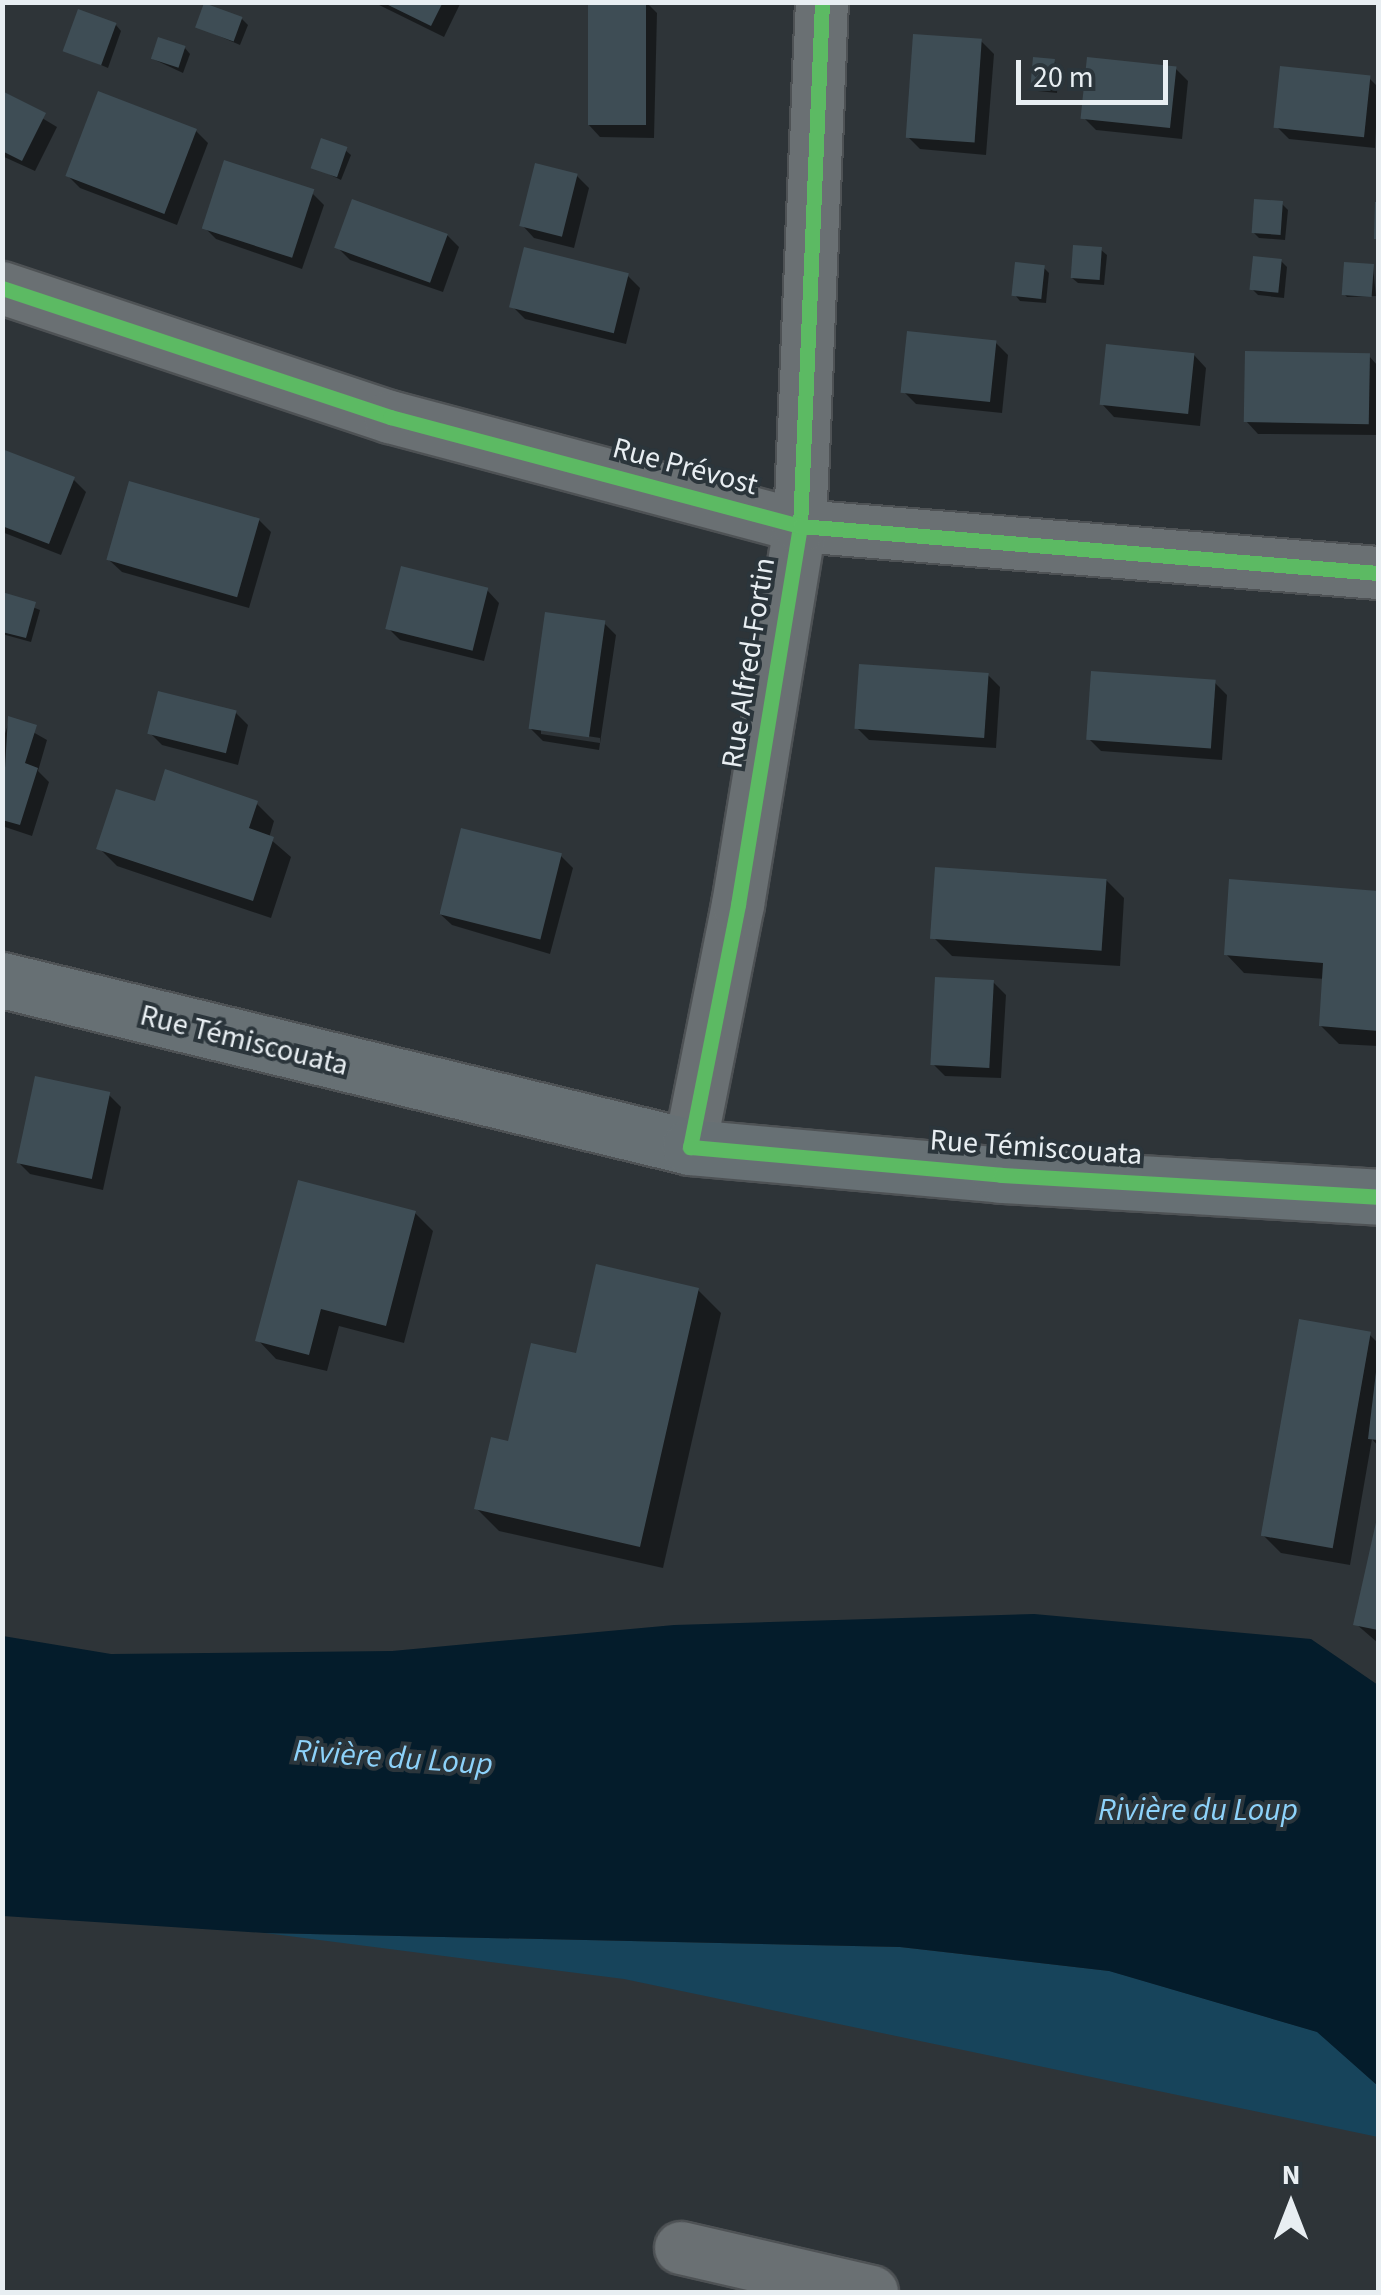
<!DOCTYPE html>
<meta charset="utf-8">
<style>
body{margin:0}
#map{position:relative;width:1381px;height:2295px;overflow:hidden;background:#2e3438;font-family:"Source Sans 3",sans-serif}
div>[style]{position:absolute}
.green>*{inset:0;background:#17445b}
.water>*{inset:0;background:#041c2b}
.shadow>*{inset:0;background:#0007}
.building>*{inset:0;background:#3e4d55;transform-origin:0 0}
.roads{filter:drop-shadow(2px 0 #4e5255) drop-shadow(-2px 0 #4e5255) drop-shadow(0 2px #4e5255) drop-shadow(0 -2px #4e5255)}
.minor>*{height:52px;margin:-26px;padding:0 26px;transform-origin:26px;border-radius:26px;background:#6a7073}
.major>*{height:55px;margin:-27.5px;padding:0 27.5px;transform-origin:27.5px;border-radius:27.5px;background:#677074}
.cycleway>*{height:15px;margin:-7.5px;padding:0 7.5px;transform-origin:7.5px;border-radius:7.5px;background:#5cba63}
span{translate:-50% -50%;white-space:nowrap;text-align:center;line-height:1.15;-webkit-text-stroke:8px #2b353b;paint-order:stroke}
.street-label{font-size:30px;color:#e8eef2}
.water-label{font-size:32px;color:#8dd2fa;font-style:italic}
.frame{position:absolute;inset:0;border:5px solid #e8eef2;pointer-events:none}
.north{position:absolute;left:1241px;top:2155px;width:100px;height:100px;-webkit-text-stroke:8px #2b353b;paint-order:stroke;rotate:0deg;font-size:28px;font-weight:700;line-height:40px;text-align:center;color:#e8eef2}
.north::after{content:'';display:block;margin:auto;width:35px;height:45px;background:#e8eef2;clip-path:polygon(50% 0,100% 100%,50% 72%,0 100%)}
.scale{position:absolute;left:1016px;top:60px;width:152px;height:45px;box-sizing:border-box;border:5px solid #e8eef2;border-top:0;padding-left:12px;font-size:30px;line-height:35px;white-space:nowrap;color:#e8eef2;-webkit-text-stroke:8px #2b353b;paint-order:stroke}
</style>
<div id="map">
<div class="green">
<div style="clip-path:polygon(265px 1933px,900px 1947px,1110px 1971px,1318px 2032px,1378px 2086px,1378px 2137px,624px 1979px)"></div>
</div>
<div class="water">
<div style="clip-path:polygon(1034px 1614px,1311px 1639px,1378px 1685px,1378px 2086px,1317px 2032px,1109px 1971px,900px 1947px,265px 1933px,3px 1916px,3px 1636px,111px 1654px,392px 1651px,674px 1625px)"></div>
</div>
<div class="shadow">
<div style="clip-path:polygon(373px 2px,461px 2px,444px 37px)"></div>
<div style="clip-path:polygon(590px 2px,646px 2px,657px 13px,654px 138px,600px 137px,588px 124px)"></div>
<div style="clip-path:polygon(242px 19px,248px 25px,240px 45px,198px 27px)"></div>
<div style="clip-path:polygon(116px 25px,121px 31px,108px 68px,66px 50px)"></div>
<div style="clip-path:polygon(981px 41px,994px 54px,986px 155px,920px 149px,908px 137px)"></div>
<div style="clip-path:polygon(185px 48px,190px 54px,183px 73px,153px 59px)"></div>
<div style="clip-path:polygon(1054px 61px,1059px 67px,1057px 93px,1038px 91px,1032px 86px)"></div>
<div style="clip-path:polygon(1176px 69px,1188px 81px,1182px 139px,1096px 130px,1084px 118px)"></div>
<div style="clip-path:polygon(1369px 78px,1378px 87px,1375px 148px,1289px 139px,1277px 127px)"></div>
<div style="clip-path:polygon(2px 94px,57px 127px,35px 171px,2px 156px)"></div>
<div style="clip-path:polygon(196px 131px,208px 143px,177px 225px,80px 188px,68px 176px)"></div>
<div style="clip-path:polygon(345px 150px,351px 155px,341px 180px,314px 167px)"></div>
<div style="clip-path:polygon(577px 176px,589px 188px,574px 248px,534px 238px,522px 225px)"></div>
<div style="clip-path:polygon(312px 193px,324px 205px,302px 269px,216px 239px,204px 227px)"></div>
<div style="clip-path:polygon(1282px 204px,1288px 210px,1285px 240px,1259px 238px,1253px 232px)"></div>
<div style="clip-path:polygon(447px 235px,459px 247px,443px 292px,350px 260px,337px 247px)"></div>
<div style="clip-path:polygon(1101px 250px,1107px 255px,1104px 285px,1078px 283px,1072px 278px)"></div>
<div style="clip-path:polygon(1281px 261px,1287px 267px,1284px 298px,1258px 295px,1252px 289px)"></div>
<div style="clip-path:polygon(1043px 267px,1049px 273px,1046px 303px,1020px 301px,1015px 295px)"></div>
<div style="clip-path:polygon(1373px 267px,1376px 296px,1347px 297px,1344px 294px)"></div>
<div style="clip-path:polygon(628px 276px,640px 288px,626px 344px,525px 319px,512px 306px)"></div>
<div style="clip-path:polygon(996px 343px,1008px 355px,1002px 413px,916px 404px,904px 392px)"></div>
<div style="clip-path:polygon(1194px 355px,1206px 368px,1200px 426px,1114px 417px,1102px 404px)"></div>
<div style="clip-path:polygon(1369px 356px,1378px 366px,1378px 435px,1258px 434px,1246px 421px)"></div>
<div style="clip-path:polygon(2px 452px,73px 479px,86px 492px,61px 555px,2px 532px)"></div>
<div style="clip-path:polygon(259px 520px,271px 532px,249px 608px,122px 572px,109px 560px)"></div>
<div style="clip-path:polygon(487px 590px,499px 603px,484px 661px,400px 640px,388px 628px)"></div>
<div style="clip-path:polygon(2px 595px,40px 610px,31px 642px,2px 634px)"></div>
<div style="clip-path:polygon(evenodd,604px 623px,616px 635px,599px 750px,543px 741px,531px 729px,604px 623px,541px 729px,600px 738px,600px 743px,541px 734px,541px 729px)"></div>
<div style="clip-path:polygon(988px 675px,1000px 687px,996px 748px,869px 740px,857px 728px)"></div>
<div style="clip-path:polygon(1215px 683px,1227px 695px,1222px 760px,1101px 751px,1089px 739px)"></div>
<div style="clip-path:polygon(236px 713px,248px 725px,238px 765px,162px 745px,150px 733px)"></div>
<div style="clip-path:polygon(10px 719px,47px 740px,38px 771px,49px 782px,32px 836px,2px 826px,2px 742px)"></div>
<div style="clip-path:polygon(256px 803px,274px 821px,269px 838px,291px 857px,271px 918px,117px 866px,99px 848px,156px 805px)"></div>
<div style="clip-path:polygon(561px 856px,573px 868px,550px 954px,452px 925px,439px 913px)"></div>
<div style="clip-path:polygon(1106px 880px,1124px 898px,1120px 966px,952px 956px,934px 938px)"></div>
<div style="clip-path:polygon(1232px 882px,1378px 893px,1378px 1046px,1339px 1044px,1321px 1026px,1325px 979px,1244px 973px,1226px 954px)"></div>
<div style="clip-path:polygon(993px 982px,1006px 995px,1001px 1078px,945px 1076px,933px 1064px)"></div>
<div style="clip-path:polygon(109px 1095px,121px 1107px,103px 1190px,30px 1174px,18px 1162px)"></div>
<div style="clip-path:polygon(415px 1213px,433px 1231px,404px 1343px,339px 1326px,327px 1371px,276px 1359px,258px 1340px)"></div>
<div style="clip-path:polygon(698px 1290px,721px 1313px,663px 1568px,499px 1531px,476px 1508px,510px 1444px,578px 1356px)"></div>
<div style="clip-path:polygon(1369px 1334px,1378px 1343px,1378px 1446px,1372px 1439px,1350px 1565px,1281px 1553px,1263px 1535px)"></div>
<div style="clip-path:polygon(1378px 1522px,1378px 1643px,1356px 1624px)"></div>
</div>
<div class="building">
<div style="clip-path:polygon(382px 2px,443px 2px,431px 26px)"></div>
<div style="left:588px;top:2px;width:58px;height:123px"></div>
<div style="left:204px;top:3px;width:41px;height:26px;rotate:20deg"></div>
<div style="left:78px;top:9px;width:41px;height:45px;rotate:20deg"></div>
<div style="left:913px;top:34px;width:69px;height:104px;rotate:4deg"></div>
<div style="left:158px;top:37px;width:29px;height:23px;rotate:18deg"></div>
<div style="left:1033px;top:57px;width:22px;height:29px;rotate:5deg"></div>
<div style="left:1087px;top:57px;width:90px;height:62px;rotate:6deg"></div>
<div style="left:1280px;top:66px;width:91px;height:62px;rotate:6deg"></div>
<div style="clip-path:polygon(2px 91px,46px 113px,22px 161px,2px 151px)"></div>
<div style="left:98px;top:91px;width:106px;height:91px;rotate:21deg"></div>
<div style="left:321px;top:138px;width:28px;height:32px;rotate:19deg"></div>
<div style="left:224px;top:160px;width:95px;height:72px;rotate:18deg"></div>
<div style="left:535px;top:163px;width:44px;height:65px;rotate:14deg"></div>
<div style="left:352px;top:199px;width:102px;height:52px;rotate:20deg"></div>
<div style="left:1254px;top:199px;width:29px;height:34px;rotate:4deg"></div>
<div style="clip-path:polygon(1375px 202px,1378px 202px,1378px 239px,1374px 239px)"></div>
<div style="left:1073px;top:245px;width:29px;height:33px;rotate:4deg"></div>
<div style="left:524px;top:247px;width:108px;height:62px;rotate:14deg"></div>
<div style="left:1253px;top:256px;width:29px;height:34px;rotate:6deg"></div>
<div style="left:1015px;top:262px;width:30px;height:34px;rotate:6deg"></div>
<div style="left:1344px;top:262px;width:30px;height:33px;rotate:4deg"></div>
<div style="left:907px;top:331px;width:90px;height:62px;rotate:6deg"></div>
<div style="left:1106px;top:344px;width:89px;height:61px;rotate:6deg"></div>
<div style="left:1245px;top:351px;width:125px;height:71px;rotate:1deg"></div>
<div style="clip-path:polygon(2px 449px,75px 477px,49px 544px,2px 526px)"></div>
<div style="left:129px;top:481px;width:136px;height:82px;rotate:16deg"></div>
<div style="left:401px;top:566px;width:90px;height:65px;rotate:14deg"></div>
<div style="clip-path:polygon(2px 592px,36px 602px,26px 638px,2px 632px)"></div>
<div style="left:545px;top:612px;width:61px;height:118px;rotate:8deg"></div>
<div style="left:859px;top:664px;width:130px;height:65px;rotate:4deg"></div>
<div style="left:1091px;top:671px;width:125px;height:69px;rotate:4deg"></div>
<div style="left:158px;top:691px;width:81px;height:44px;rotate:14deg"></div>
<div style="clip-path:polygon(8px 716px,37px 725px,25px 763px,38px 768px,20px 825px,2px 820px)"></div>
<div style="clip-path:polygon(165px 769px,258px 801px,249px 828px,274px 837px,253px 901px,96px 849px,116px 789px,155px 801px)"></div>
<div style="left:461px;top:828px;width:104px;height:89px;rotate:14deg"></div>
<div style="left:935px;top:867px;width:172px;height:72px;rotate:4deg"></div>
<div style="clip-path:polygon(1229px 879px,1378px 891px,1378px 1031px,1319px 1026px,1323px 963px,1224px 955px)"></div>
<div style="left:935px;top:977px;width:59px;height:88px;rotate:3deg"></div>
<div style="left:35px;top:1076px;width:77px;height:89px;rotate:12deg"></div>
<div style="clip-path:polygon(298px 1180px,416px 1211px,386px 1326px,321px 1309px,309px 1355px,255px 1341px)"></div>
<div style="clip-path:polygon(596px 1264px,699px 1288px,640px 1547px,474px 1509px,491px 1437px,508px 1441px,531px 1343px,576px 1353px)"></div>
<div style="left:1299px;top:1319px;width:73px;height:220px;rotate:10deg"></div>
<div style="clip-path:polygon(1376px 1372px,1378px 1373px,1378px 1440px,1368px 1439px)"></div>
<div style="clip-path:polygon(1377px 1518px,1378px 1518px,1378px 1630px,1353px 1625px)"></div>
</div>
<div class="roads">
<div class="minor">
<div style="left:2px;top:288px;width:409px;rotate:18.4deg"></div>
<div style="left:390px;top:417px;width:424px;rotate:14.9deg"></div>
<div style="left:800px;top:526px;width:580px;rotate:4.65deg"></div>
<div style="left:690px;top:1147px;width:247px;rotate:-78.8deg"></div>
<div style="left:738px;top:905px;width:384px;rotate:-80.7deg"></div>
<div style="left:800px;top:526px;width:524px;rotate:-87.6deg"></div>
<div style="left:681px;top:2248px;width:196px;rotate:13deg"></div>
</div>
<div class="major">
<div style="left:2px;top:980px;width:708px;rotate:13.64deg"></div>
<div style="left:690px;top:1147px;width:312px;rotate:5.1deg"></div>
<div style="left:1001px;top:1175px;width:378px;rotate:3.3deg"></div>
</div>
</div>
<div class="cycleway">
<div style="left:822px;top:2px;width:524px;rotate:92.4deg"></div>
<div style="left:800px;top:526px;width:384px;rotate:99.3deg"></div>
<div style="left:738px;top:905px;width:247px;rotate:101.2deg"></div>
<div style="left:690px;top:1147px;width:312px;rotate:5.1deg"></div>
<div style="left:1001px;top:1175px;width:378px;rotate:3.3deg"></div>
<div style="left:2px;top:288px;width:409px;rotate:18.4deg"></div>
<div style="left:390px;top:417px;width:424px;rotate:14.9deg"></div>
<div style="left:800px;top:526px;width:580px;rotate:4.65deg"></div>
</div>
<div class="street-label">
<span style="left:685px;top:467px;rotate:15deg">Rue Prévost</span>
<span style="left:749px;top:663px;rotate:-81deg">Rue Alfred-Fortin</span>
<span style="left:244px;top:1041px;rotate:14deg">Rue Témiscouata</span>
<span style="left:1036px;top:1148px;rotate:4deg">Rue Témiscouata</span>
</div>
<div class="water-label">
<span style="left:393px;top:1758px;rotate:4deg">Rivière du Loup</span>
<span style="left:1198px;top:1810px">Rivière du Loup</span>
</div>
<div class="frame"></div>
<div class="north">N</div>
<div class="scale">20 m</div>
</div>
